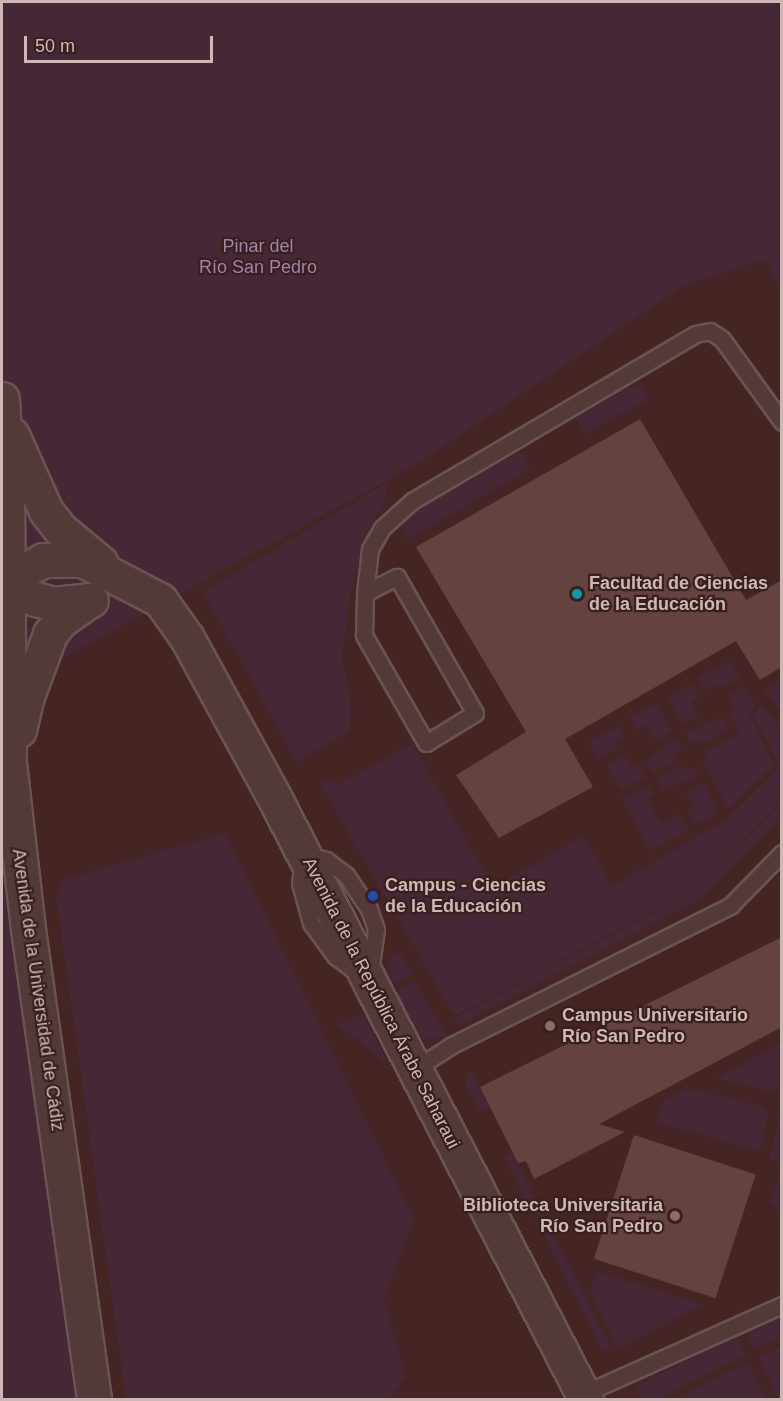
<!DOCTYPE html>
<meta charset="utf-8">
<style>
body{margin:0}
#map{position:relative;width:783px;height:1401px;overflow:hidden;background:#442524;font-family:Helvetica,sans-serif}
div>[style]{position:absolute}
.green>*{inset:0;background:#462735;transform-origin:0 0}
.building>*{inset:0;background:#644240;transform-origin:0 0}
.roads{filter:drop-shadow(2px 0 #6b5351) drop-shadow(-2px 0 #6b5351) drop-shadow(0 2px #6b5351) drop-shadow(0 -2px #6b5351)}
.service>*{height:15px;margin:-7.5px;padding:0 7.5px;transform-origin:7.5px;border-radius:7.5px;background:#533a38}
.tertiary>*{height:33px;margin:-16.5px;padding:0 16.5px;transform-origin:16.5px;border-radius:16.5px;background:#533a38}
.dots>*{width:16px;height:16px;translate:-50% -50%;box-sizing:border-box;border:3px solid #391f1d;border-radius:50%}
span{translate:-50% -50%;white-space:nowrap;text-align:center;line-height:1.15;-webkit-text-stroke:4.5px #391f1d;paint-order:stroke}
.park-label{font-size:18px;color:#a181ae}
.poi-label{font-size:18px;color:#cdb8b6;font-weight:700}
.left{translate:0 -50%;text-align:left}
.right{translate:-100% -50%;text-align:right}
.street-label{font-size:18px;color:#cdb8b6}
.frame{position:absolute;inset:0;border:3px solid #cdb8b6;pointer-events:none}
.scale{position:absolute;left:24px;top:36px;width:189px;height:27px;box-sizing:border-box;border:3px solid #cdb8b6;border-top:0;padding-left:8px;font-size:18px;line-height:21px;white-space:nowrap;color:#cdb8b6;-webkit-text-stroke:4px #391f1d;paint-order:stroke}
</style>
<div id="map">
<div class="green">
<div style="clip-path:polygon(2px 2px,781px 2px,781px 287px,764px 260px,684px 285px,425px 459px,2px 692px)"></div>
<div style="left:640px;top:383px;width:19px;height:74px;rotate:62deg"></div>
<div style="left:521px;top:451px;width:20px;height:142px;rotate:60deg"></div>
<div style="clip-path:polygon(387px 483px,386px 499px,366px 535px,351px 593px,342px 657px,351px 702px,350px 730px,297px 763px,203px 592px)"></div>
<div style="clip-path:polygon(730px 660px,740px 678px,722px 688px,718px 683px,704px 691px,697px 678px)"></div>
<div style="clip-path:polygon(781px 679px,781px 712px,763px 689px)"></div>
<div style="clip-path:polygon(691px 684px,699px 698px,691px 703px,698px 716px,683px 724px,668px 697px)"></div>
<div style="clip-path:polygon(744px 686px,755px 706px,749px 714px,774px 765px,729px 809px,702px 761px,708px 757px,705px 752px,740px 733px,729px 713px,735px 710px,727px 696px)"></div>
<div style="clip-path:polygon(656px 703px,672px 731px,655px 740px,647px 725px,637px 730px,630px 718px)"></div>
<div style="clip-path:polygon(760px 704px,781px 725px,781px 802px,698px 888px,454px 1016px,320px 783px,327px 780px,338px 785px,412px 743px,493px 888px,583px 836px,612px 886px,726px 820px,780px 766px,752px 715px)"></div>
<div style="clip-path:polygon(721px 718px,728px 729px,701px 745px,698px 740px,692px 744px,685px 733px)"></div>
<div style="clip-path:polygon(619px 725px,625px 737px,616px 742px,619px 747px,598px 760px,589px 742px)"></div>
<div style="clip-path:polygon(677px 738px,683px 748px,675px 753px,678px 759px,653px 773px,646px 761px)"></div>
<div style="clip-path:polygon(624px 756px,631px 768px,638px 765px,645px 777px,621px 790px,607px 766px)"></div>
<div style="clip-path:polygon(682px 765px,686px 771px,693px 767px,698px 776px,664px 790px,657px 779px)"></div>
<div style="clip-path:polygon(703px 783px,718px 812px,694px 825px,687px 810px,693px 806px,686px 792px)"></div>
<div style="clip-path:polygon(649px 785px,654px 795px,648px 799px,661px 824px,680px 814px,689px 830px,650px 851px,622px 799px)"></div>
<div style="clip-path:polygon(781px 804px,781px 816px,702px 898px,458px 1026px,454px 1018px,699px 889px)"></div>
<div style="clip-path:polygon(225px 833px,414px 1219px,384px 1297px,405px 1377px,389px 1399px,126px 1399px,56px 894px,63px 880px)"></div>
<div style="clip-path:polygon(2px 868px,19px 958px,81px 1399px,2px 1399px)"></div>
<div style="clip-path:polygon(400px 952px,413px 974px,393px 985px,388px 959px)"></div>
<div style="clip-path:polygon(415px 981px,446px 1036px,443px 1037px,430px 1040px,418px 1034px,396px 992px)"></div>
<div style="clip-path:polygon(363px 1013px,388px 1064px,338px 1025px)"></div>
<div style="clip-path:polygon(781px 1043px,781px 1083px,773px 1092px,716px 1078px)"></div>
<div style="clip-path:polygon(472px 1072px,490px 1108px,480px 1113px,466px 1085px,466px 1074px)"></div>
<div style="clip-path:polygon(688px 1088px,765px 1107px,769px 1114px,760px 1151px,656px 1122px,664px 1100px)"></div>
<div style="clip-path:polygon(781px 1110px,781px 1163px,769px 1159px)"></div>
<div style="left:512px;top:1153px;width:218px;height:9px;rotate:63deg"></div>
<div style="clip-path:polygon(781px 1171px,781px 1210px,769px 1204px)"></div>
<div style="clip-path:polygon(597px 1271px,703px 1305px,618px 1349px,590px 1293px)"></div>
<div style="clip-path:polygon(781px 1317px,781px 1336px,755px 1350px,747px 1334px)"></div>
<div style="clip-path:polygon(737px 1336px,746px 1355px,660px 1399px,642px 1399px,635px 1386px)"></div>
<div style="clip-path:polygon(781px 1346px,782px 1399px,779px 1400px,759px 1358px)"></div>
<div style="clip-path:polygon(748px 1363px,766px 1399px,673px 1399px)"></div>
</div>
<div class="building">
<div style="clip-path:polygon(640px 419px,746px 600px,782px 580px,782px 667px,760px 680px,736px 641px,565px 739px,593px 787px,499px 838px,456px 775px,526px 732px,416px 547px)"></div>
<div style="clip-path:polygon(782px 937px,782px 1027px,599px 1124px,625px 1132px,534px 1179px,526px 1161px,518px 1163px,480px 1087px)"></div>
<div style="left:634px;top:1135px;width:128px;height:130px;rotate:18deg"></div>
</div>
<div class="roads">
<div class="service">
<div style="left:365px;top:593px;width:36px;rotate:-27deg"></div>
<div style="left:397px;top:577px;width:157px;rotate:60.2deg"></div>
<div style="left:475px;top:713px;width:57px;rotate:148.5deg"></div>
<div style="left:426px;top:743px;width:125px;rotate:-119.9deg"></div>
<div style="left:364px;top:635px;width:42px;rotate:-88.6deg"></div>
<div style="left:365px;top:593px;width:44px;rotate:-83.5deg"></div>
<div style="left:370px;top:549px;width:24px;rotate:-60deg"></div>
<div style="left:382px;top:528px;width:40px;rotate:-42deg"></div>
<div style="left:412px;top:501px;width:329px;rotate:-30.5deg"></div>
<div style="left:695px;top:334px;width:15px;rotate:-11deg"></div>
<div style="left:710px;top:331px;width:14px;rotate:34deg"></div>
<div style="left:722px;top:339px;width:102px;rotate:54.1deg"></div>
<div style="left:304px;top:854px;width:23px;rotate:15deg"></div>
<div style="left:326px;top:860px;width:25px;rotate:37deg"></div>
<div style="left:346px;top:875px;width:41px;rotate:55.9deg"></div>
<div style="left:369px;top:909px;width:21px;rotate:71deg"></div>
<div style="left:376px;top:929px;width:52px;rotate:97.7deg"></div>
<div style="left:369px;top:981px;width:42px;rotate:-143.7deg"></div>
<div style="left:335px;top:956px;width:41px;rotate:-126deg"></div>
<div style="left:311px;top:923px;width:41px;rotate:-105.4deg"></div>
<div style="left:300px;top:883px;width:29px;rotate:-82deg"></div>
<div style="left:415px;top:1069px;width:44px;rotate:-33deg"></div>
<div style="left:452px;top:1045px;width:312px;rotate:-26.6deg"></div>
<div style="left:731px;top:905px;width:73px;rotate:-45.6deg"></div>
<div style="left:583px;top:1394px;width:218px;rotate:-24.1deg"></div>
</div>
<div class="tertiary">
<div style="left:2px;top:399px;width:83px;rotate:86.6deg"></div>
<div style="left:7px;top:482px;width:280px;rotate:89.6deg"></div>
<div style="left:9px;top:762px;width:168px;rotate:83.5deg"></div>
<div style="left:28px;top:929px;width:476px;rotate:82deg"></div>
<div style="left:12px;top:435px;width:83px;rotate:65.9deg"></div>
<div style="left:46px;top:511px;width:23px;rotate:52deg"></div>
<div style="left:60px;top:529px;width:53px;rotate:39.7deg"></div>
<div style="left:8px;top:579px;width:40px;rotate:-28deg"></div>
<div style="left:43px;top:560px;width:40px"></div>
<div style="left:83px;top:560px;width:87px;rotate:27.5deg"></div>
<div style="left:160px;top:600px;width:47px;rotate:54.6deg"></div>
<div style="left:187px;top:638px;width:181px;rotate:61.3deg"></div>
<div style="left:274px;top:797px;width:679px;rotate:62.64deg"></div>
<div style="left:8px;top:579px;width:21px;rotate:47deg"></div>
<div style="left:22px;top:594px;width:15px;rotate:20deg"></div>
<div style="left:36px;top:599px;width:18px;rotate:16deg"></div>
<div style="left:53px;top:604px;width:38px;rotate:-6deg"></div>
<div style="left:19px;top:730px;width:32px;rotate:-77deg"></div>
<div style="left:26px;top:699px;width:69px;rotate:-69.7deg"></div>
<div style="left:50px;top:634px;width:16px;rotate:-52deg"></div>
<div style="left:60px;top:621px;width:37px;rotate:-35deg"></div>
</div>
</div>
<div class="dots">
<div style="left:577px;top:594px;background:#0f9aa8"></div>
<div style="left:373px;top:896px;background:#1a4fb4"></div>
<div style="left:550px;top:1026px;background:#8d6e63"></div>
<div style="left:675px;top:1216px;background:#8d6e63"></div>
</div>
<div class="park-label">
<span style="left:258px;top:257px">Pinar del<br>Río San Pedro</span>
</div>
<div class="poi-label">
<span class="left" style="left:589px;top:594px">Facultad de Ciencias<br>de la Educación</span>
<span class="left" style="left:385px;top:896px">Campus - Ciencias<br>de la Educación</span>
<span class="left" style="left:562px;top:1026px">Campus Universitario<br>Río San Pedro</span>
<span class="right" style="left:663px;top:1216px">Biblioteca Universitaria<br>Río San Pedro</span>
</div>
<div class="street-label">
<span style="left:38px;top:990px;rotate:82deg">Avenida de la Universidad de Cádiz</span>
<span style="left:381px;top:1003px;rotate:63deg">Avenida de la República Árabe Saharaui</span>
</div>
<div class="frame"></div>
<div class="scale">50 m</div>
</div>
